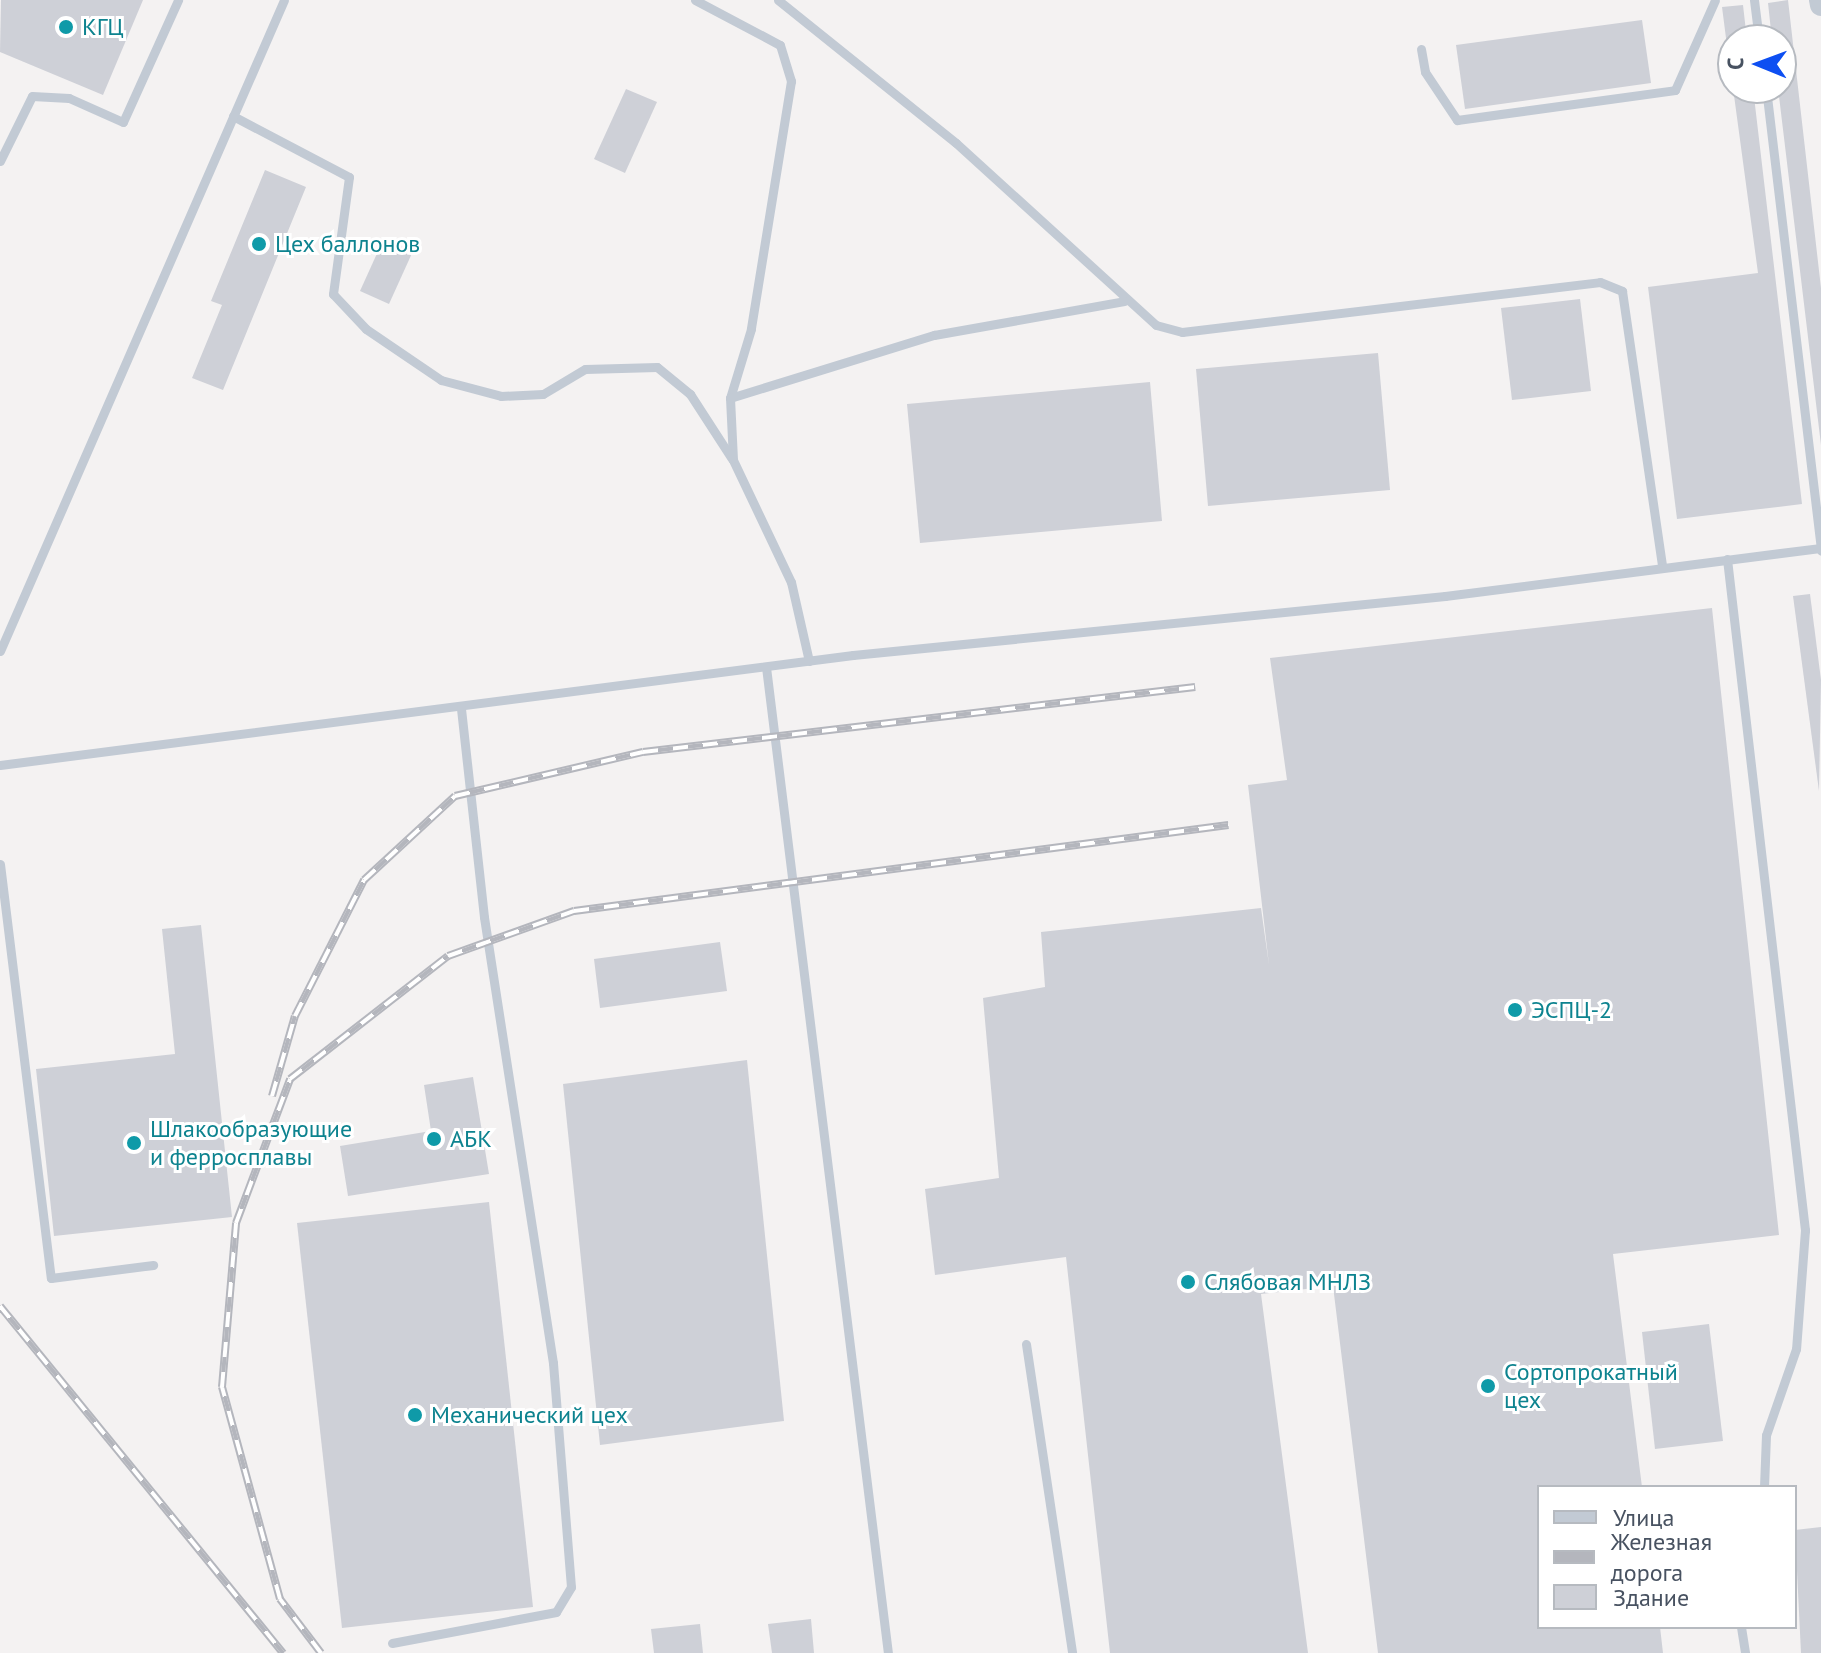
<!DOCTYPE html>
<html>
<head>
<meta charset="utf-8">
<style>
	body { margin:0 }
	#map { position:relative; width:1821px; height:1653px; overflow:hidden; background:#f4f2f2; font-family:"PT Sans",sans-serif }
	div>[style] { position:absolute }
	.building>* { inset:0; background:#ced0d7 }
	.service>* { height:9px; margin:-4.5px; padding:0 4.5px; transform-origin:4.5px; border-radius:4.5px; background:#c2cad4 }
	.tertiary>* { height:22px; margin:-11px; padding:0 11px; transform-origin:11px; border-radius:11px; background:#c2cad4 }
	.rail>* { height:8px; margin-top:-4px; transform-origin:0; background:repeating-linear-gradient(90deg,#fff 0 15px,#b4b6bd 0 30px); box-sizing:border-box; border-block:2px solid #b4b6bd }
	.dots>* { width:22px; height:22px; translate:-50% -50%; box-sizing:border-box; border:4px solid #fff; border-radius:50% }
	span { translate:-50% -50%; white-space:nowrap; text-align:center; line-height:1.15; -webkit-text-stroke:6px #fff; paint-order:stroke }
	.culture-label { font-size:24px; color:#0d838f }
	.left { translate:0 -50%; text-align:left }
	.legend { position:absolute; left:1537px; top:1485px; width:260px; height:144px; box-sizing:border-box; background:#fff; border:2px solid #b6bac0; margin:0; padding:10px 14px; list-style:none; font-size:24px; color:#485261 }
	.legend li { display:flex; align-items:center; gap:16px; height:40px }
	.legend b { width:40px; border:2px solid #b6bac0 }
	.north { position:absolute; left:1717px; top:24px; width:80px; height:80px; box-sizing:border-box; background:#fff; border:2px solid #b6bac0; border-radius:50%; rotate:271deg; font-size:22px; font-weight:700; line-height:32px; text-align:center; color:#485261 }
	.north::after { content:''; display:block; margin:auto; width:28px; height:36px; background:#0e4ff2; clip-path:polygon(50% 0,100% 100%,50% 72%,0 100%) }
</style>
</head>
<body>
<div id="map">
	<div class="building">
		<div style="clip-path:polygon(1px 0,143px 0,103px 95px,0 52px)"></div>
		<div style="clip-path:polygon(1788px 0,1821px 288px,1821px 445px,1778px 88px,1781px 40px,1772px 40px,1768px 3px)"></div>
		<div style="clip-path:polygon(1743px 5px,1747px 40px,1733px 40px,1731px 77px,1722px 7px)"></div>
		<div style="clip-path:polygon(1642px 20px,1651px 83px,1465px 109px,1456px 45px)"></div>
		<div style="clip-path:polygon(1733px 88px,1753px 88px,1802px 504px,1677px 519px,1648px 287px,1758px 273px)"></div>
		<div style="clip-path:polygon(626px 89px,657px 102px,625px 173px,594px 159px)"></div>
		<div style="clip-path:polygon(265px 170px,306px 187px,223px 390px,192px 378px,222px 305px,211px 301px)"></div>
		<div style="clip-path:polygon(384px 238px,413px 251px,389px 304px,360px 291px)"></div>
		<div style="clip-path:polygon(1580px 299px,1591px 391px,1512px 400px,1501px 308px)"></div>
		<div style="clip-path:polygon(1378px 353px,1390px 490px,1208px 506px,1196px 369px)"></div>
		<div style="clip-path:polygon(1150px 382px,1162px 521px,920px 543px,907px 404px)"></div>
		<div style="clip-path:polygon(1810px 594px,1821px 680px,1819px 791px,1793px 596px)"></div>
		<div style="clip-path:polygon(1712px 608px,1779px 1235px,1613px 1254px,1642px 1487px,1539px 1487px,1539px 1627px,1660px 1627px,1663px 1653px,1378px 1653px,1333px 1286px,1261px 1294px,1308px 1653px,1110px 1653px,1066px 1257px,935px 1275px,925px 1189px,999px 1178px,983px 998px,1045px 987px,1041px 932px,1261px 908px,1269px 965px,1248px 785px,1287px 780px,1270px 658px)"></div>
		<div style="clip-path:polygon(201px 925px,232px 1217px,54px 1236px,36px 1069px,175px 1054px,162px 929px)"></div>
		<div style="clip-path:polygon(720px 942px,727px 991px,600px 1008px,594px 959px)"></div>
		<div style="clip-path:polygon(747px 1060px,784px 1421px,600px 1445px,563px 1084px)"></div>
		<div style="clip-path:polygon(473px 1077px,489px 1174px,348px 1196px,340px 1146px,431px 1131px,424px 1085px)"></div>
		<div style="clip-path:polygon(489px 1202px,533px 1607px,342px 1628px,297px 1223px)"></div>
		<div style="clip-path:polygon(1709px 1324px,1723px 1441px,1655px 1449px,1642px 1332px)"></div>
		<div style="clip-path:polygon(1821px 1527px,1821px 1653px,1801px 1653px,1795px 1530px)"></div>
		<div style="clip-path:polygon(811px 1619px,814px 1653px,772px 1653px,768px 1624px)"></div>
		<div style="clip-path:polygon(700px 1624px,703px 1653px,654px 1653px,651px 1629px)"></div>
	</div>
	<div class="service">
		<div style="left:695px;top:0;width:96px;rotate:27.9deg"></div>
		<div style="left:780px;top:45px;width:38px;rotate:73deg"></div>
		<div style="left:791px;top:81px;width:251px;rotate:99.2deg"></div>
		<div style="left:751px;top:329px;width:72px;rotate:106.9deg"></div>
		<div style="left:730px;top:398px;width:62px;rotate:87.2deg"></div>
		<div style="left:733px;top:460px;width:135px;rotate:64.6deg"></div>
		<div style="left:791px;top:582px;width:81px;rotate:77.2deg"></div>
		<div style="left:778px;top:0;width:228px;rotate:38.8deg"></div>
		<div style="left:956px;top:143px;width:270px;rotate:42.3deg"></div>
		<div style="left:1156px;top:325px;width:27px;rotate:15deg"></div>
		<div style="left:1182px;top:332px;width:421px;rotate:-6.8deg"></div>
		<div style="left:1600px;top:282px;width:24px;rotate:22deg"></div>
		<div style="left:1622px;top:291px;width:278px;rotate:81.7deg"></div>
		<div style="left:1754px;top:0;width:40px;rotate:82.9deg"></div>
		<div style="left:1421px;top:49px;width:23px;rotate:80deg"></div>
		<div style="left:1425px;top:72px;width:58px;rotate:56.3deg"></div>
		<div style="left:1457px;top:120px;width:220px;rotate:-7.8deg"></div>
		<div style="left:1675px;top:90px;width:98px;rotate:-66deg"></div>
		<div style="left:1766px;top:88px;width:466px;rotate:83.2deg"></div>
		<div style="left:233px;top:116px;width:131px;rotate:27.7deg"></div>
		<div style="left:349px;top:177px;width:118px;rotate:97.8deg"></div>
		<div style="left:333px;top:294px;width:48px;rotate:46.7deg"></div>
		<div style="left:366px;top:329px;width:91px;rotate:34.2deg"></div>
		<div style="left:441px;top:380px;width:62px;rotate:14.9deg"></div>
		<div style="left:501px;top:396px;width:42px;rotate:-2.7deg"></div>
		<div style="left:543px;top:394px;width:49px;rotate:-30.8deg"></div>
		<div style="left:585px;top:369px;width:72px;rotate:-1.6deg"></div>
		<div style="left:657px;top:367px;width:43px;rotate:39.3deg"></div>
		<div style="left:690px;top:394px;width:77px;rotate:57.1deg"></div>
		<div style="left:0;top:161px;width:72px;rotate:-63.8deg"></div>
		<div style="left:32px;top:96px;width:37px;rotate:3deg"></div>
		<div style="left:69px;top:98px;width:59px;rotate:24deg"></div>
		<div style="left:123px;top:122px;width:134px;rotate:-65.7deg"></div>
		<div style="left:730px;top:398px;width:214px;rotate:-17.2deg"></div>
		<div style="left:934px;top:335px;width:193px;rotate:-10.1deg"></div>
		<div style="left:1727px;top:559px;width:676px;rotate:83.37deg"></div>
		<div style="left:1805px;top:1230px;width:119px;rotate:94.3deg"></div>
		<div style="left:1796px;top:1349px;width:91px;rotate:109.2deg"></div>
		<div style="left:1766px;top:1435px;width:52px;rotate:92.2deg"></div>
		<div style="left:0;top:651px;width:710px;rotate:-66.43deg"></div>
		<div style="left:766px;top:667px;width:994px;rotate:82.95deg"></div>
		<div style="left:0;top:765px;width:860px;rotate:-7.35deg"></div>
		<div style="left:853px;top:655px;width:595px;rotate:-5.69deg"></div>
		<div style="left:1445px;top:596px;width:379px;rotate:-7.3deg"></div>
		<div style="left:0;top:864px;width:417px;rotate:83deg"></div>
		<div style="left:51px;top:1278px;width:103px;rotate:-7.3deg"></div>
		<div style="left:1026px;top:1344px;width:312px;rotate:81.5deg"></div>
		<div style="left:1741px;top:1627px;width:26px;rotate:81deg"></div>
		<div style="left:392px;top:1643px;width:167px;rotate:-10.7deg"></div>
		<div style="left:556px;top:1612px;width:29px;rotate:-59deg"></div>
		<div style="left:571px;top:1587px;width:225px;rotate:-94.6deg"></div>
		<div style="left:553px;top:1363px;width:451px;rotate:-98.8deg"></div>
		<div style="left:484px;top:917px;width:210px;rotate:-96.3deg"></div>
	</div>
	<div class="tertiary">
		<div style="left:1820px;top:0;width:5px;rotate:79deg"></div>
	</div>
	<div class="rail">
		<div style="left:272px;top:1096px;width:83px;rotate:-74deg"></div>
		<div style="left:295px;top:1016px;width:153px;rotate:-63.1deg"></div>
		<div style="left:364px;top:880px;width:124px;rotate:-42.7deg"></div>
		<div style="left:455px;top:796px;width:193px;rotate:-13.2deg"></div>
		<div style="left:643px;top:752px;width:556px;rotate:-6.72deg"></div>
		<div style="left:0;top:1306px;width:448px;rotate:50.8deg"></div>
		<div style="left:321px;top:1653px;width:68px;rotate:-127.2deg"></div>
		<div style="left:280px;top:1599px;width:220px;rotate:-105.3deg"></div>
		<div style="left:222px;top:1387px;width:165px;rotate:-85.1deg"></div>
		<div style="left:236px;top:1223px;width:154px;rotate:-69.4deg"></div>
		<div style="left:290px;top:1079px;width:200px;rotate:-37.9deg"></div>
		<div style="left:448px;top:956px;width:134px;rotate:-19.7deg"></div>
		<div style="left:574px;top:911px;width:660px;rotate:-7.49deg"></div>
	</div>
	<div class="dots">
		<div style="left:66px;top:27px;background:#0f9aa8"></div>
		<div style="left:259px;top:244px;background:#0f9aa8"></div>
		<div style="left:1515px;top:1010px;background:#0f9aa8"></div>
		<div style="left:434px;top:1139px;background:#0f9aa8"></div>
		<div style="left:134px;top:1143px;background:#0f9aa8"></div>
		<div style="left:1188px;top:1282px;background:#0f9aa8"></div>
		<div style="left:1488px;top:1386px;background:#0f9aa8"></div>
		<div style="left:415px;top:1415px;background:#0f9aa8"></div>
	</div>
	<div class="culture-label">
		<span class="left" style="left:82px;top:27px">КГЦ</span>
		<span class="left" style="left:275px;top:244px">Цех баллонов</span>
		<span class="left" style="left:1531px;top:1010px">ЭСПЦ-2</span>
		<span class="left" style="left:150px;top:1143px">Шлакообразующие<br>и ферросплавы</span>
		<span class="left" style="left:450px;top:1139px">АБК</span>
		<span class="left" style="left:1204px;top:1282px">Слябовая МНЛЗ</span>
		<span class="left" style="left:1504px;top:1386px">Сортопрокатный<br>цех</span>
		<span class="left" style="left:431px;top:1415px">Механический цех</span>
	</div>
	<ul class="legend">
	<li><b style="height:10px;background:#c2cad4"></b>Улица</li>
	<li><b style="height:10px;background:#b4b6bd"></b>Железная дорога</li>
	<li><b style="height:22px;background:#ced0d7"></b>Здание</li>
	</ul>
	<div class="north">С</div>
</div>
</body>
</html>
